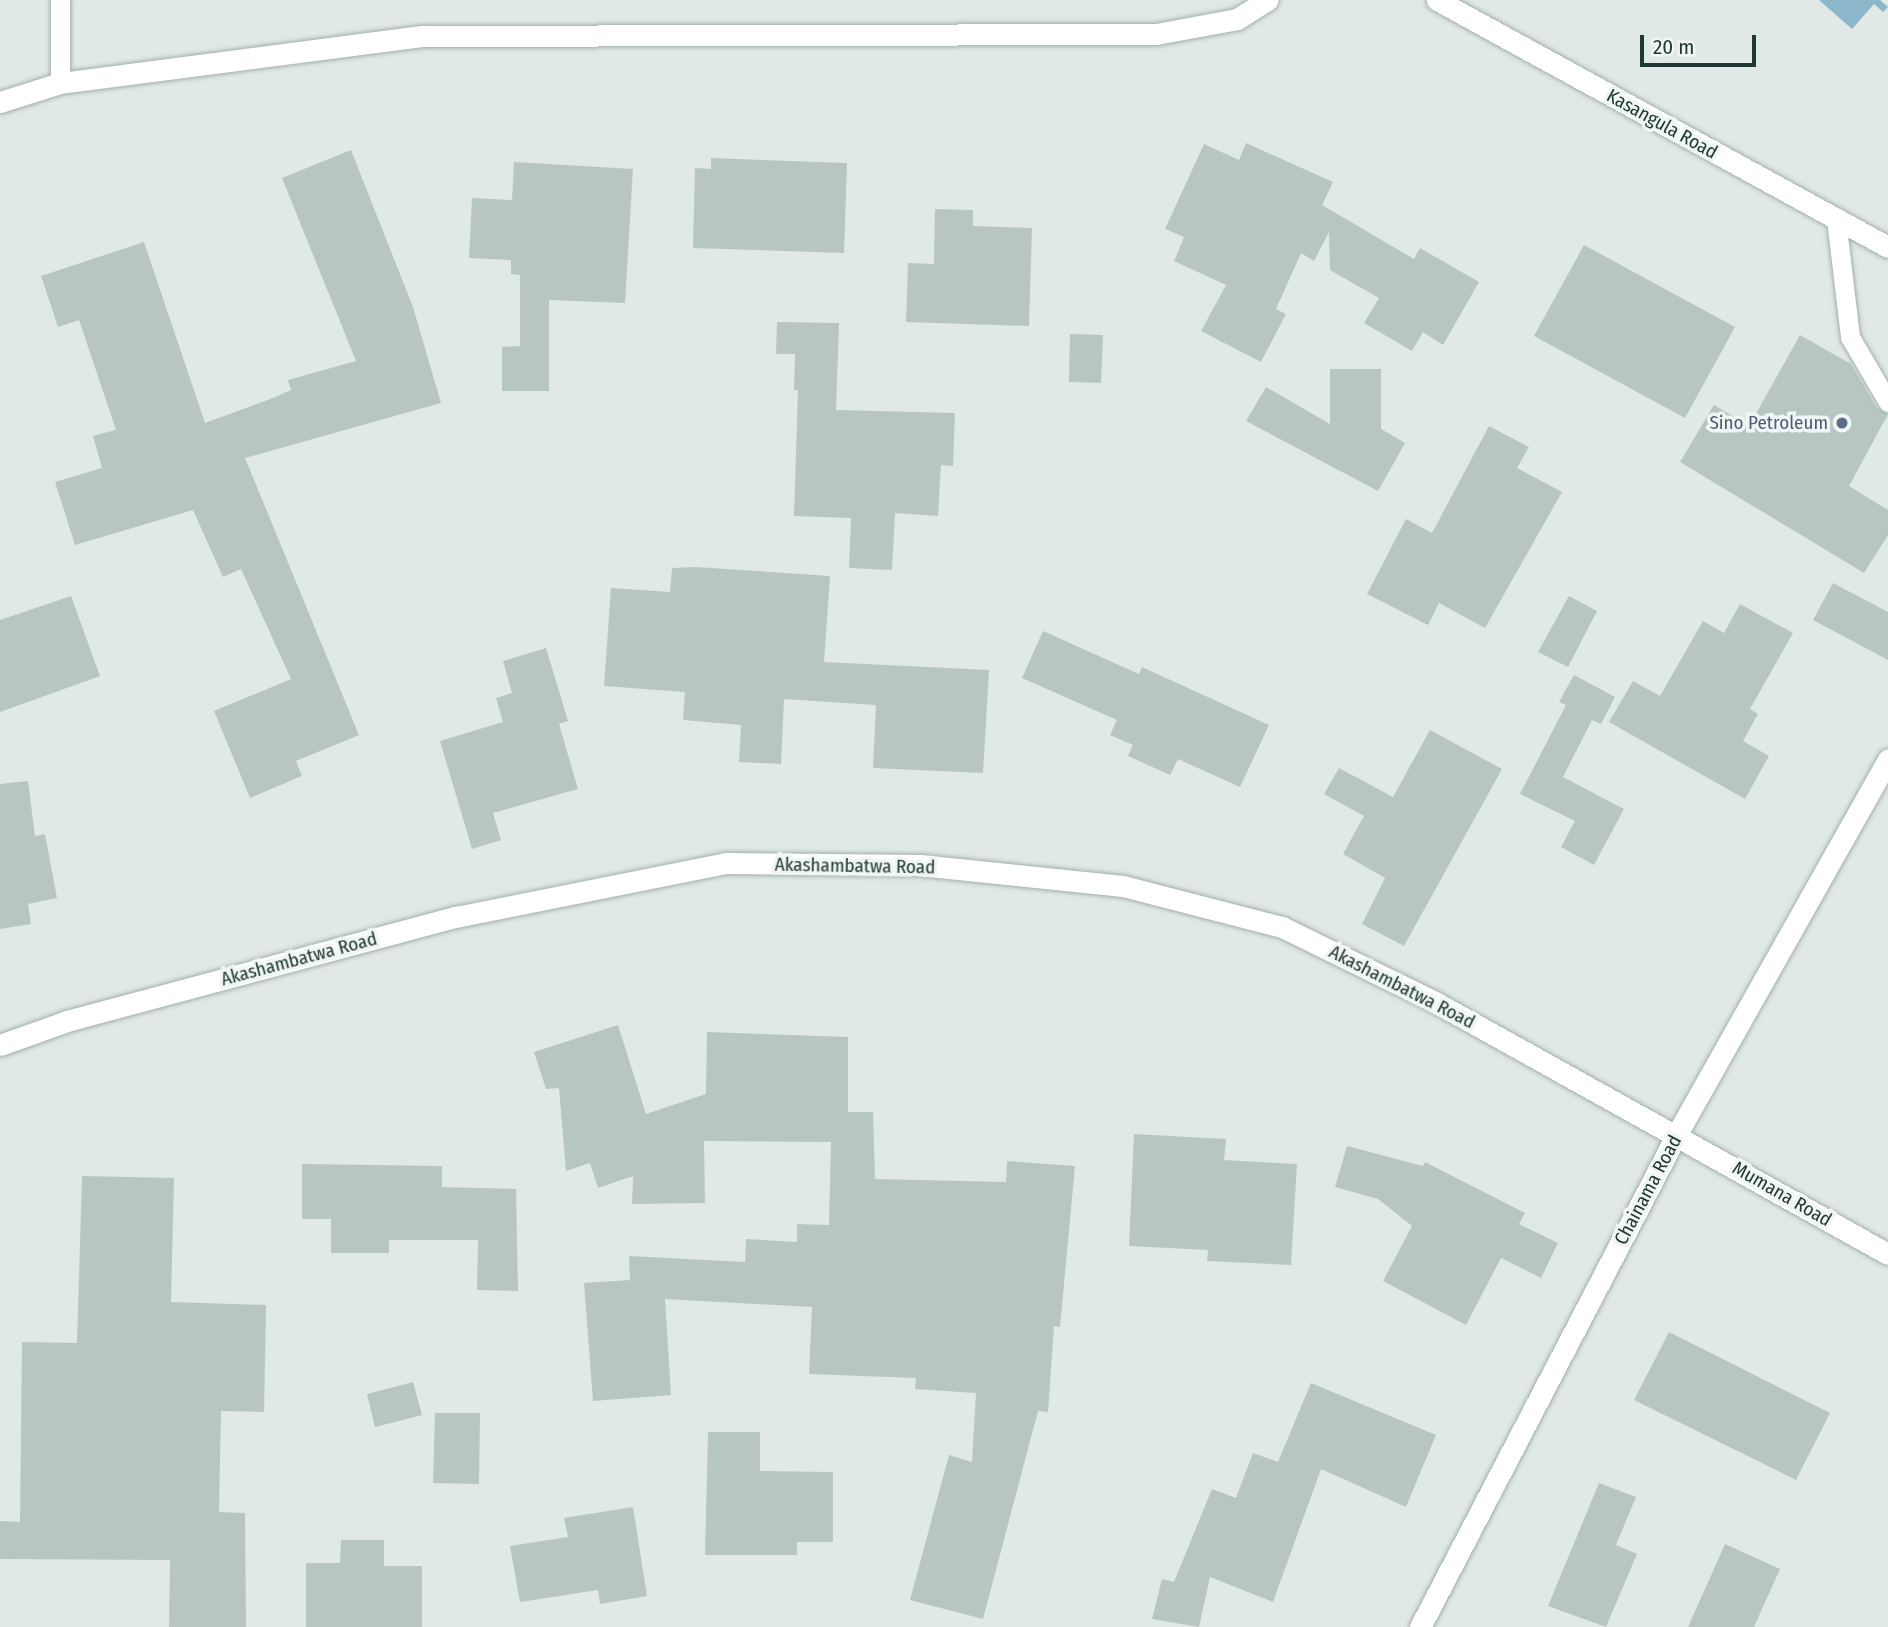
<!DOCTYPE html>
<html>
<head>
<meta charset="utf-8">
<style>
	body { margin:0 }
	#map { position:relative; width:1888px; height:1627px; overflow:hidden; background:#e0e9e6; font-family:"Fira Sans Condensed",sans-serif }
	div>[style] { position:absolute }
	.water>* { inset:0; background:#8cb6c9 }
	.building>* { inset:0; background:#b8c6c3 }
	.roads { filter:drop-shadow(0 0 2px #a3b0ad) drop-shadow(0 0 2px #a3b0ad) }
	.service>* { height:19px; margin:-9.5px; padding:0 9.5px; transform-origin:9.5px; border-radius:9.5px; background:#fff }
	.minor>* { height:21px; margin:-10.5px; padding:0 10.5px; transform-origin:10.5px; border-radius:10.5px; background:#fff }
	.secondary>* { height:21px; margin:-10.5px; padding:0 10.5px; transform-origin:10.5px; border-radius:10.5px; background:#fff }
	.dots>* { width:19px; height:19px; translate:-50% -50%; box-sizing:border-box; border:4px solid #f0f6f4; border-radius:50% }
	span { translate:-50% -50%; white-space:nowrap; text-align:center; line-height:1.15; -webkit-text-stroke:7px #f0f6f4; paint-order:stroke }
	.street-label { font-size:19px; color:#223835 }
	.service-label { font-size:19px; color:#4e5e75 }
	.right { translate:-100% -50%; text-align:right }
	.scale { position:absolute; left:1640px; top:35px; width:116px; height:32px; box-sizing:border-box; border:4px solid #223835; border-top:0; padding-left:9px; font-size:21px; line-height:24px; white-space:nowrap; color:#223835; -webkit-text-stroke:5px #f0f6f4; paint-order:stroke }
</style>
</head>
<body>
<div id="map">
	<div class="water">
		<div style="clip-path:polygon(1819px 0,1880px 0,1888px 7px,1883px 12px,1874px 4px,1852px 29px)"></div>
	</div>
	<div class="building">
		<div style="clip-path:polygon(1246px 143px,1333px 182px,1322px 205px,1414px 259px,1420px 248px,1479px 282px,1443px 345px,1423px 332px,1412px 351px,1364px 323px,1379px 298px,1330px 270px,1329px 232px,1314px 261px,1301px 253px,1276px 309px,1286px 314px,1261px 362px,1201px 331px,1226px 285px,1174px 261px,1184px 237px,1165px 229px,1204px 144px,1239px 160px)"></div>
		<div style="clip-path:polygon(351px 150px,413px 307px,441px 403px,245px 458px,359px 735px,296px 761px,302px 776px,250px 798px,214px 711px,291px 679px,241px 569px,223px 577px,193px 510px,75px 545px,55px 482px,102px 468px,93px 436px,116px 430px,79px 320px,58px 327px,41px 276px,144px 242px,205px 423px,273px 398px,291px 390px,288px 380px,356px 361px,282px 178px)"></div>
		<div style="clip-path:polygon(711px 158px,847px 163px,844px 253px,693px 248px,695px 168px,711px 169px)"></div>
		<div style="clip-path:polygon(514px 162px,633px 169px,625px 303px,549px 300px,549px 391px,502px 391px,502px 347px,520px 346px,520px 275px,511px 274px,511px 260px,469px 258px,472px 198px,512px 200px)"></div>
		<div style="clip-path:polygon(935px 209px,973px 210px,973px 226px,1032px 228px,1029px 326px,906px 322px,908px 263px,934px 264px)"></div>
		<div style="clip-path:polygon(1584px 245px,1735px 327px,1685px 418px,1534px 336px)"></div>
		<div style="clip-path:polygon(777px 322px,839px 323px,836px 410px,955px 413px,953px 466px,941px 465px,938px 516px,895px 513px,892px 570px,849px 568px,851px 518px,794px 516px,798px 390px,794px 390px,795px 354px,776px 354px)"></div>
		<div style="clip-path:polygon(1070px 334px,1103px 335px,1101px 383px,1069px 382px)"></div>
		<div style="clip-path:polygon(1800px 335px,1851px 364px,1877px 408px,1888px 414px,1849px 486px,1888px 510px,1888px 535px,1864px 573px,1680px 462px,1714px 405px,1749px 426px)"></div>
		<div style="clip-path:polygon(1330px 369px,1381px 369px,1381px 429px,1405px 443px,1378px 491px,1246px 421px,1266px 387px,1330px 424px)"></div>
		<div style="clip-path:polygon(1489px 426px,1529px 447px,1517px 468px,1562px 492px,1485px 628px,1439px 603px,1428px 625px,1367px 594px,1406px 519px,1432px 533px)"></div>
		<div style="clip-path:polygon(696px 567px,830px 576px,824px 662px,989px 670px,983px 773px,873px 768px,876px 705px,784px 699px,781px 764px,739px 762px,741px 725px,683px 720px,685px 692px,604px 686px,611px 588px,670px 592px,672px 568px)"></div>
		<div style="clip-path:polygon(1833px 583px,1888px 612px,1888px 660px,1813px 620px)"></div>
		<div style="clip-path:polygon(71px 596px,100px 676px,0 712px,0 620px)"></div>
		<div style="clip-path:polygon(1569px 596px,1597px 611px,1568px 667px,1538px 652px)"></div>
		<div style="clip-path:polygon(1740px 604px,1793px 633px,1750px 709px,1758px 714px,1743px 741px,1769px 756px,1745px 799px,1609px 722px,1633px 681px,1660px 696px,1703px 621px,1724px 633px)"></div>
		<div style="clip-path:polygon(1043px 631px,1139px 674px,1142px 667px,1269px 725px,1240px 787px,1178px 759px,1170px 775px,1128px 756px,1133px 745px,1110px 735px,1117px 720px,1022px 678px)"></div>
		<div style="clip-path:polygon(546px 648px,568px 721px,559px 724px,578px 789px,493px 813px,501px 840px,472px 849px,440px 741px,503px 722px,496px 698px,512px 693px,503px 661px)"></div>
		<div style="clip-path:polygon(1574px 675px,1615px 697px,1601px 724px,1592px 720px,1563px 777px,1624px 809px,1594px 865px,1561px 847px,1575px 821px,1520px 794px,1566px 705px,1559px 702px)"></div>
		<div style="clip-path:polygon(1430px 730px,1502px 769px,1404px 946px,1362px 924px,1385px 878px,1343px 854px,1364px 816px,1324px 794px,1339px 768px,1393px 797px)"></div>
		<div style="clip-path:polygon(28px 781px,35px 836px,45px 834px,57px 898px,28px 904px,31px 924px,0 929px,0 784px)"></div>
		<div style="clip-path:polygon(618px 1025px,646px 1114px,706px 1094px,707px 1032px,848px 1037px,848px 1112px,873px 1112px,875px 1179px,1006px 1182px,1007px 1161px,1075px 1166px,1060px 1327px,1054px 1326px,1048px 1412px,1038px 1411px,983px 1619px,910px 1600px,949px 1455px,972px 1462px,976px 1393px,915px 1389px,916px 1378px,809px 1374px,812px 1307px,665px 1299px,671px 1395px,593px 1401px,584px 1283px,630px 1280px,629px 1256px,745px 1262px,746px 1239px,797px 1242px,797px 1224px,829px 1225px,831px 1142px,704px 1141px,705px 1203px,632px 1204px,633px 1176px,598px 1188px,590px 1163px,566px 1171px,559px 1088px,546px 1089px,534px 1052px)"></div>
		<div style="clip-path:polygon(1134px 1134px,1226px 1139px,1224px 1160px,1297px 1164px,1291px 1265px,1207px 1261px,1208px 1250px,1129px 1246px)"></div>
		<div style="clip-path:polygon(1347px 1146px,1423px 1166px,1425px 1162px,1525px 1213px,1519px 1224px,1558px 1243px,1541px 1278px,1501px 1258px,1466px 1325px,1383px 1281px,1412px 1226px,1378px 1199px,1335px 1187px)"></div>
		<div style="clip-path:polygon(302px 1164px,442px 1166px,442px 1187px,516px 1189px,518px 1291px,477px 1290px,478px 1240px,389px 1240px,389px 1253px,331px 1253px,331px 1219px,302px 1219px)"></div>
		<div style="clip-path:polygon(82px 1176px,174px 1178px,171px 1302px,266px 1305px,264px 1412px,221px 1411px,219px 1512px,245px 1513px,246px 1627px,169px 1627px,170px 1560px,0 1559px,0 1521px,20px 1522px,22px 1342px,77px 1343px)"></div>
		<div style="clip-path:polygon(1669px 1332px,1830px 1413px,1796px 1480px,1634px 1400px)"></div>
		<div style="clip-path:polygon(413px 1382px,422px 1415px,375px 1427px,367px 1394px)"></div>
		<div style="clip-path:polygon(1311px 1383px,1436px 1435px,1406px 1507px,1321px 1469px,1273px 1602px,1210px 1577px,1199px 1627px,1152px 1619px,1162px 1579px,1174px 1582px,1212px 1489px,1236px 1498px,1253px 1453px,1278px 1462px)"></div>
		<div style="clip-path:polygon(435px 1413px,480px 1413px,479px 1484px,433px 1483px)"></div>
		<div style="clip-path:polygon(708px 1432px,760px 1432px,760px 1471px,833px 1472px,833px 1542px,797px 1542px,797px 1555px,705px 1555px)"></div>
		<div style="clip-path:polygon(1599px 1483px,1636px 1497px,1616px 1545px,1637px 1554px,1606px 1627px,1548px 1606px)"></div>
		<div style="clip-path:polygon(633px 1507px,647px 1596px,600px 1604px,598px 1590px,520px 1602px,510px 1546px,568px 1537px,564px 1518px)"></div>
		<div style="clip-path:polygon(341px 1540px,384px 1540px,384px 1566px,422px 1566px,422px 1627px,306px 1627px,306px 1563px,340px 1563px)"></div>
		<div style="clip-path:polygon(1725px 1544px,1780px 1569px,1754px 1627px,1688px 1627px)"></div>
	</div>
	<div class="roads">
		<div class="service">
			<div style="left:60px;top:0;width:83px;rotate:90deg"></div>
			<div style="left:1836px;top:219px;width:119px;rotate:83.2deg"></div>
			<div style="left:1850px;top:337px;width:75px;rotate:59.7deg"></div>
		</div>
		<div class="minor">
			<div style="left:0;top:102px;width:63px;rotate:-17.6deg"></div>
			<div style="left:60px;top:83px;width:366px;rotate:-7.4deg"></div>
			<div style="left:423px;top:36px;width:733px;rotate:-0.16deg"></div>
			<div style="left:1156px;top:34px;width:82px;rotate:-10.5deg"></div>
			<div style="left:1237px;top:19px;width:36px;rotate:-32deg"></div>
			<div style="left:0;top:1045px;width:71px;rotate:-19.7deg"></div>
			<div style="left:67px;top:1021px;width:403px;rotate:-15deg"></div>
			<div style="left:456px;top:917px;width:275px;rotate:-11.3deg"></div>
			<div style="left:726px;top:863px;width:194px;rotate:0.6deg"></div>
			<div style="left:920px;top:865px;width:204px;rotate:5.9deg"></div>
			<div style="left:1123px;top:886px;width:164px;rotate:14.5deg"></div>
			<div style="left:1282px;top:927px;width:170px;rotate:26.1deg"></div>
			<div style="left:1435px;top:1002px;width:518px;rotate:29.09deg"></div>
			<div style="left:1420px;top:1627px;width:556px;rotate:-62.47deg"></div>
			<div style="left:1677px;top:1134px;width:430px;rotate:-60.6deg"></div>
		</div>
		<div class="secondary">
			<div style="left:1437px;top:0;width:514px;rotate:28.71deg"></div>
		</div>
	</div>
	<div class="dots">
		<div style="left:1842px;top:423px;background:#5c6f8a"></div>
	</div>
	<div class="street-label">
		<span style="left:1662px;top:124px;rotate:29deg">Kasangula Road</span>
		<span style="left:855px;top:866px;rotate:1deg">Akashambatwa Road</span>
		<span style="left:299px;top:959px;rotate:-15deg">Akashambatwa Road</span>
		<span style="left:1402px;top:987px;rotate:27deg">Akashambatwa Road</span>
		<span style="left:1648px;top:1190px;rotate:-62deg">Chainama Road</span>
		<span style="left:1782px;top:1194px;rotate:30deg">Mumana Road</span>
	</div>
	<div class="service-label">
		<span class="right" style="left:1828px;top:423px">Sino Petroleum</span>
	</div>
	<div class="scale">20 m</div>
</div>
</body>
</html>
